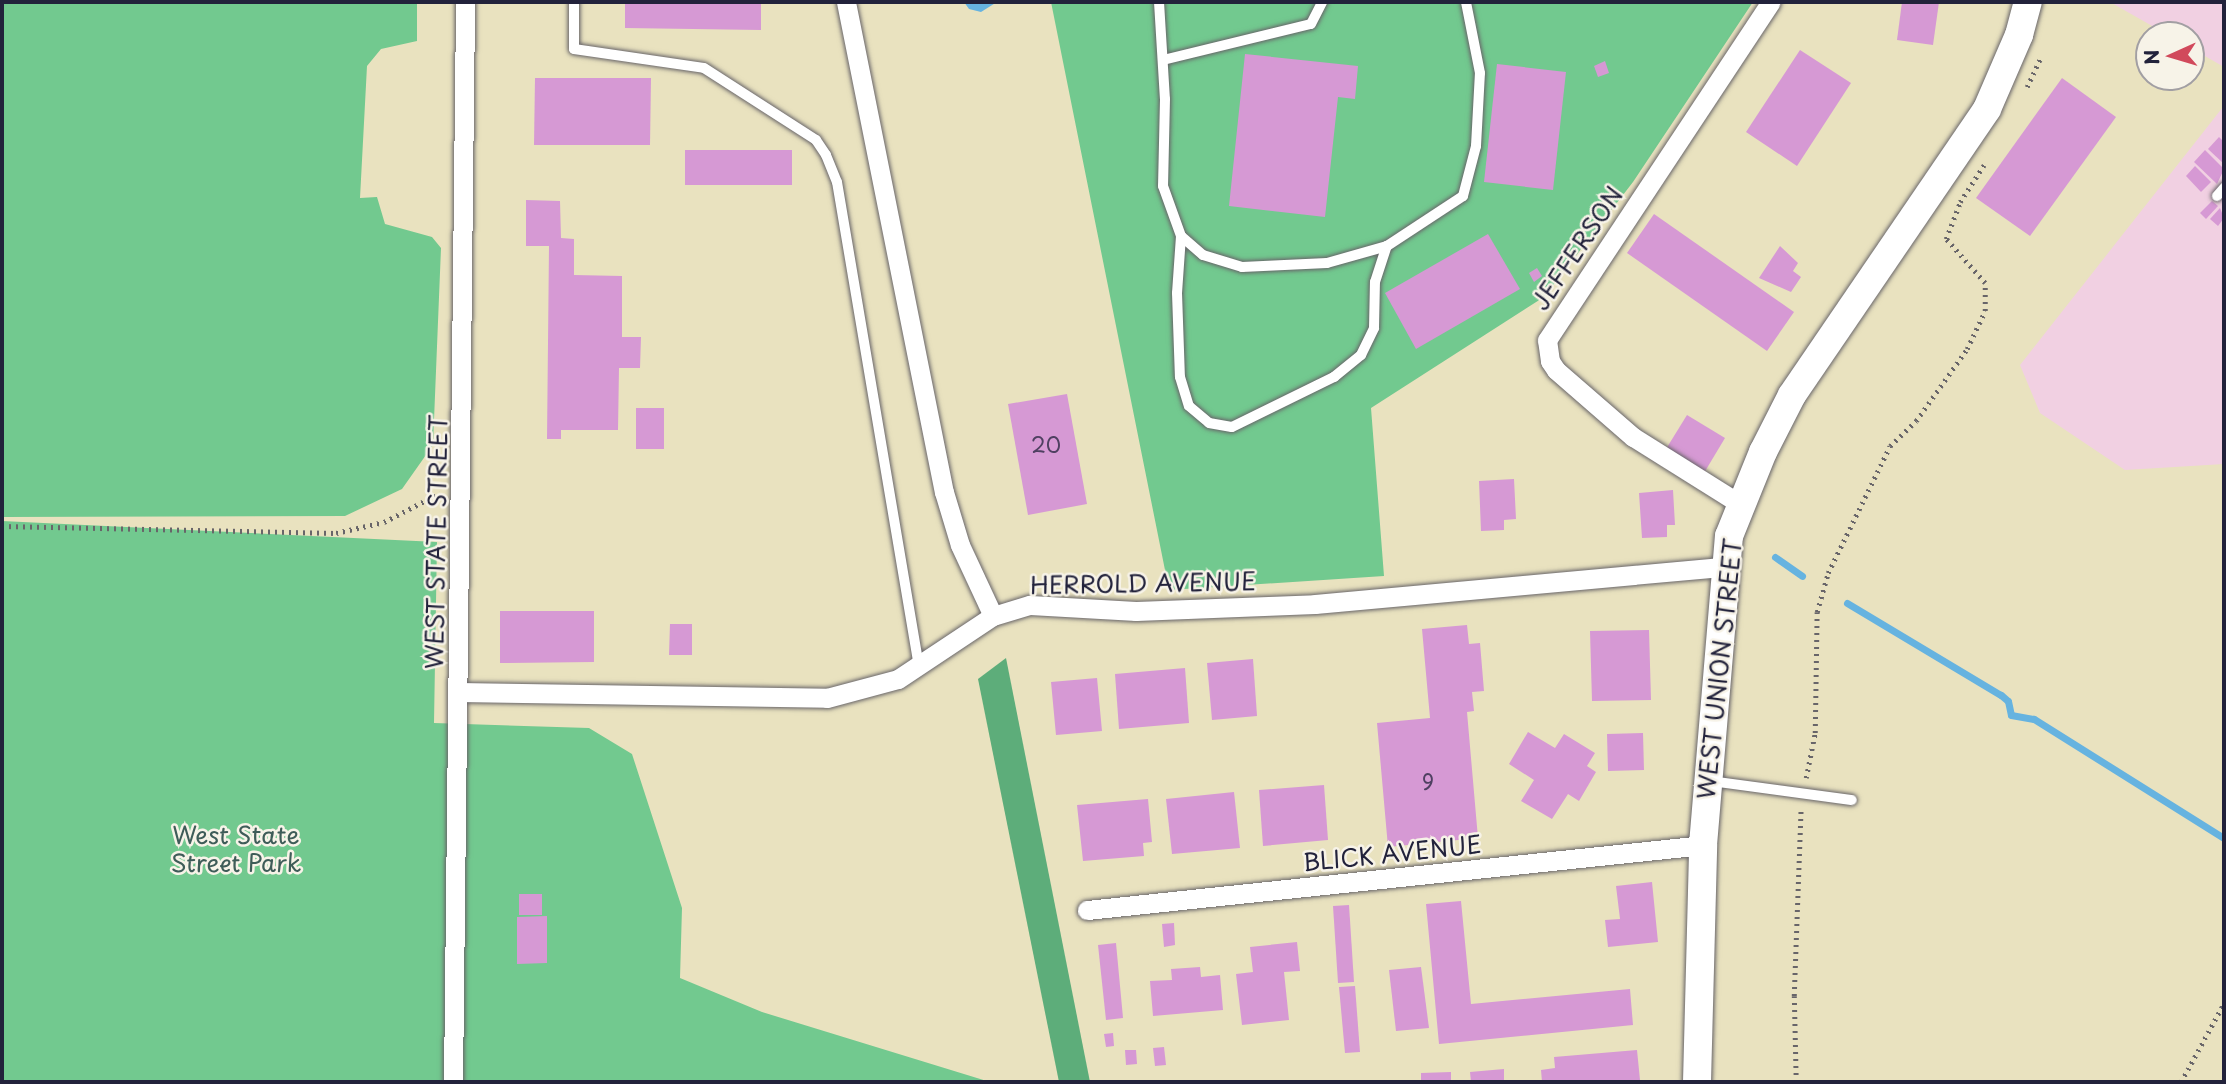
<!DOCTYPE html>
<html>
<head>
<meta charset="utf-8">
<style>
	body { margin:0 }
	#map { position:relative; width:2226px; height:1084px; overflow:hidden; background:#e9e2bf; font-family:"Playpen Sans",sans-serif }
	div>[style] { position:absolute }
	.built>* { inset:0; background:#f1d0e2 }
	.green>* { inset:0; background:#72c98f }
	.forest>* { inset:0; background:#5dad7a }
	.water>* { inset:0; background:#66b3e0 }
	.stream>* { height:7px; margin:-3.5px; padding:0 3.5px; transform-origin:3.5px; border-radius:3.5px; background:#66b3e0 }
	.building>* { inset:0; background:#d699d4 }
	.path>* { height:4.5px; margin-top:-2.25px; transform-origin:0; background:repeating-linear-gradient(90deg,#686569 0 2px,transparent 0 7px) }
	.roads { filter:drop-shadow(0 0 2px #686569) drop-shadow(0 0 2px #686569) }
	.lane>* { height:10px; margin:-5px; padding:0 5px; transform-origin:5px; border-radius:5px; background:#fff }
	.street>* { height:19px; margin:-9.5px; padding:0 9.5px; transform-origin:9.5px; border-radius:9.5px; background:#fff }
	.secondary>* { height:28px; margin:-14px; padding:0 14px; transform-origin:14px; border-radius:14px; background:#fff }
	span { translate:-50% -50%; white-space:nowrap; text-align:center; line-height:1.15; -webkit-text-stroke:5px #f7f3e8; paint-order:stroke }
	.number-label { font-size:21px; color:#4f4061 }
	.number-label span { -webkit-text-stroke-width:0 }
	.street-label { font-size:24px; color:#22223b }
	.park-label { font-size:24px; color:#3e5c58 }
	.frame { position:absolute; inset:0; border:4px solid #22223b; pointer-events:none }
	.north { position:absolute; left:2135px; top:21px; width:70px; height:70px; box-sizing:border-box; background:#f7f3e8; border:2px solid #a29fa3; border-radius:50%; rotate:266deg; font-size:19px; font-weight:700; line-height:28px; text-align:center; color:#22223b }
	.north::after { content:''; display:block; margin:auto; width:24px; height:32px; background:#d1495b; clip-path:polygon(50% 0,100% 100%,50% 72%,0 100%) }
</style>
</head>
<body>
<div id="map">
	<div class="built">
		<div style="clip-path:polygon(2110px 2px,2224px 2px,2224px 67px,2191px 48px,2191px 35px,2168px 35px)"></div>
		<div style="clip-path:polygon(2224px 100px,2224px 464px,2125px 470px,2040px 413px,2020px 365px,2223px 107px)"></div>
	</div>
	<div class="green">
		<div style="clip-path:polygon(2px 2px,417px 2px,417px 41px,381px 49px,367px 66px,360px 198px,377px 197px,385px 224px,432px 237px,441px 248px,433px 445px,402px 489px,345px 516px,2px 517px)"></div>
		<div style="clip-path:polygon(1051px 2px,1753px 2px,1633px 182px,1544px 297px,1371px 408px,1384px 576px,1169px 590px)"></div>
		<div style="clip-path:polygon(2px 521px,437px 542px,434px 723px,589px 728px,632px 754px,682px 908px,680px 978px,762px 1012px,990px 1082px,2px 1082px)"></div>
	</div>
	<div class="forest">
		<div style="clip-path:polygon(1006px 658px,1090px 1082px,1059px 1082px,978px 679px)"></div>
	</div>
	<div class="water">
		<div style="clip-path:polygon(964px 2px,997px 2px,981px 12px,969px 9px)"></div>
	</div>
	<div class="stream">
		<div style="left:1775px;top:557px;width:33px;rotate:35deg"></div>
		<div style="left:1847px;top:603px;width:179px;rotate:30.9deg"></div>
		<div style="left:2001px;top:695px;width:9px;rotate:41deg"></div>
		<div style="left:2008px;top:701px;width:14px;rotate:78deg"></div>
		<div style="left:2011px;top:715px;width:23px;rotate:10deg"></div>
		<div style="left:2034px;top:719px;width:224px;rotate:32.1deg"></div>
	</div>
	<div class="building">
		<div style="clip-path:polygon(625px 2px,761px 2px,761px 30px,625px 28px)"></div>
		<div style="clip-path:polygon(1902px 2px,1939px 2px,1933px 45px,1897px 40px)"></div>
		<div style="clip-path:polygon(1800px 50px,1851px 83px,1797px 166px,1746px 132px)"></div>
		<div style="clip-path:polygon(1245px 54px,1358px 66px,1355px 99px,1338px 97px,1325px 217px,1229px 206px)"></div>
		<div style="clip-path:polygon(1605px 61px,1609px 73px,1598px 77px,1594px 66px)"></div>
		<div style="clip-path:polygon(1497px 64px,1566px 72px,1553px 190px,1484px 182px)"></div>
		<div style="clip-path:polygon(535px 78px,651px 78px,650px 145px,534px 145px)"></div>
		<div style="clip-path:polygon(2062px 78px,2116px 117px,2030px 236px,1976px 198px)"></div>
		<div style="clip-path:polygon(2219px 137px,2224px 142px,2224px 164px,2208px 149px)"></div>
		<div style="clip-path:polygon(685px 150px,792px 150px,792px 185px,685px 185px)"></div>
		<div style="clip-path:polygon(2205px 150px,2224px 169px,2217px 184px,2194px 162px)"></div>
		<div style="clip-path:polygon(2195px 166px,2211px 182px,2201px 192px,2186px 176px)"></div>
		<div style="clip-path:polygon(526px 200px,560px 201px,561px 238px,574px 239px,574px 275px,622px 276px,622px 337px,641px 337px,640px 368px,619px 368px,618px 430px,561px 430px,561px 439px,547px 439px,549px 246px,526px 246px)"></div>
		<div style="clip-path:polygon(2212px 201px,2218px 206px,2206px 219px,2200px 213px)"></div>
		<div style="clip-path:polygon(2220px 208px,2224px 218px,2218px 226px,2210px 219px)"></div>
		<div style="clip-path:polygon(1654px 214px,1794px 312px,1767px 351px,1627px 253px)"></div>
		<div style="clip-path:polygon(1488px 234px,1520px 289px,1416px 349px,1385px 293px)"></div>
		<div style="clip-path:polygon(1780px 246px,1798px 263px,1793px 271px,1801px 277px,1791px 292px,1759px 278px)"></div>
		<div style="clip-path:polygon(1537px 268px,1542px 276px,1534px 282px,1529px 273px)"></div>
		<div style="clip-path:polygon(1067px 394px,1087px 504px,1028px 515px,1008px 404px)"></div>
		<div style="clip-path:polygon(636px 408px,664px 408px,664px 449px,636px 449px)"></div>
		<div style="clip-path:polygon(1687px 415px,1725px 438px,1704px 473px,1666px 449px)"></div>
		<div style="clip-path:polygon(1514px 479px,1516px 519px,1504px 520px,1504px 530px,1481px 531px,1479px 481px)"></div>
		<div style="clip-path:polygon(1673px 490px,1675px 525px,1667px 525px,1667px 537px,1642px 538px,1639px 493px)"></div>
		<div style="clip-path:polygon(500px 611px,594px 611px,594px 662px,500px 663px)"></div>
		<div style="clip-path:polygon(670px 624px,692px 624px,692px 655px,669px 655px)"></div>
		<div style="clip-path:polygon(1467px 625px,1469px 644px,1480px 643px,1484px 691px,1472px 692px,1474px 711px,1467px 712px,1478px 838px,1388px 847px,1377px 723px,1430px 718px,1422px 629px)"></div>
		<div style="clip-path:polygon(1649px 630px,1651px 700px,1592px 701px,1590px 631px)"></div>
		<div style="clip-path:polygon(1253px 659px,1257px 716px,1212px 720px,1207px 663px)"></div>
		<div style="clip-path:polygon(1185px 668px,1189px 723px,1119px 729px,1115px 674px)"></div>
		<div style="clip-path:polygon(1097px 678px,1102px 731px,1056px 735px,1051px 682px)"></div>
		<div style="clip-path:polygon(1528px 732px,1555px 748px,1564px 734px,1595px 753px,1587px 766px,1596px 772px,1579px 801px,1568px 794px,1552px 819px,1521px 801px,1534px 780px,1509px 764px)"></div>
		<div style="clip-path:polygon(1643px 733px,1644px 770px,1608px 771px,1607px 734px)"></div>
		<div style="clip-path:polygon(1324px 785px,1328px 840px,1263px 846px,1259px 790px)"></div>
		<div style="clip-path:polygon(1234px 792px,1240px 848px,1172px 854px,1166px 799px)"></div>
		<div style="clip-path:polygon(1148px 799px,1152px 842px,1143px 843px,1144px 856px,1083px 861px,1077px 805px)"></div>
		<div style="clip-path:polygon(1652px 882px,1658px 942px,1608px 947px,1605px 920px,1620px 919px,1616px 886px)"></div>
		<div style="clip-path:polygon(519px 894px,542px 894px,542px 915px,519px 915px)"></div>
		<div style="clip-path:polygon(1461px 901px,1471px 1004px,1630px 989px,1633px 1025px,1439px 1044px,1426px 904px)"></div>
		<div style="clip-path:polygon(1349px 905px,1354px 982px,1338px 983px,1333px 906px)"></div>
		<div style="clip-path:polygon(547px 916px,547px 963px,517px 964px,517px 917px)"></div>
		<div style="clip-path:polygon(1174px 923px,1175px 945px,1164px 947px,1162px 924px)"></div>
		<div style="clip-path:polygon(1297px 942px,1300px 971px,1284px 972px,1289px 1020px,1242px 1025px,1236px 974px,1253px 972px,1250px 947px)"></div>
		<div style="clip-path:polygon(1116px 943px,1123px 1018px,1106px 1020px,1098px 945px)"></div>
		<div style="clip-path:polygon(1200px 967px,1201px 977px,1220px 975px,1223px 1010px,1153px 1016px,1150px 981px,1172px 980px,1171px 969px)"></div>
		<div style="clip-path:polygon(1421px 967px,1429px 1028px,1396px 1031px,1389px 970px)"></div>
		<div style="clip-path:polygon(1355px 986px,1360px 1052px,1345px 1053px,1339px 987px)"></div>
		<div style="clip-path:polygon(1113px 1033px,1114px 1046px,1106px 1047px,1104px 1034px)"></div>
		<div style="clip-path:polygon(1164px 1047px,1166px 1065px,1155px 1066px,1153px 1048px)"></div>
		<div style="clip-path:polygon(1125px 1050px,1136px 1050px,1137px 1064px,1126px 1065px)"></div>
		<div style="clip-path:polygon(1637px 1050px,1640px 1080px,1542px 1082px,1541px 1070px,1555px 1068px,1554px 1057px)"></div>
		<div style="clip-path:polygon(1504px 1069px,1504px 1082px,1471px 1082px,1470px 1072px)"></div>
		<div style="clip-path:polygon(1451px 1072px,1451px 1082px,1421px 1082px,1421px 1073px)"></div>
	</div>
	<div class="path">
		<div style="left:2027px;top:87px;width:33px;rotate:-65deg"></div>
		<div style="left:2px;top:526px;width:334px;rotate:1.2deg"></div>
		<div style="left:336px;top:533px;width:49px;rotate:-12.9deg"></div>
		<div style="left:384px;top:522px;width:63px;rotate:-27.4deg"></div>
		<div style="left:1806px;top:778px;width:46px;rotate:-78.7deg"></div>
		<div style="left:1815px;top:733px;width:121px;rotate:-89.1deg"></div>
		<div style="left:1817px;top:612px;width:41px;rotate:-74.2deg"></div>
		<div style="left:1828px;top:573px;width:141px;rotate:-64deg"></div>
		<div style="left:1890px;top:446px;width:36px;rotate:-44deg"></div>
		<div style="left:1916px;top:421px;width:88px;rotate:-54.7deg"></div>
		<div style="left:1967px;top:349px;width:42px;rotate:-64.7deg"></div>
		<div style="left:1985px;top:311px;width:28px;rotate:-90deg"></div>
		<div style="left:1985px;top:283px;width:59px;rotate:-131.6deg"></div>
		<div style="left:1946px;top:239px;width:40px;rotate:-69deg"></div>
		<div style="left:1960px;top:202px;width:44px;rotate:-57deg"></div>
		<div style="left:1796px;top:1082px;width:86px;rotate:-91.3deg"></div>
		<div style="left:1794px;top:996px;width:189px;rotate:-87.9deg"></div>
		<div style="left:2181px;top:1082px;width:90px;rotate:-61.4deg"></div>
	</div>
	<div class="roads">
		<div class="lane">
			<div style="left:574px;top:2px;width:47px;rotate:90deg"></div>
			<div style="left:574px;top:49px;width:131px;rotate:8.3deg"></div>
			<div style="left:704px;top:68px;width:133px;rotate:32.7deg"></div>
			<div style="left:816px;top:140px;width:18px;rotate:56deg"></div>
			<div style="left:826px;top:155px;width:29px;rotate:68deg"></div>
			<div style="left:837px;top:182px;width:492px;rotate:80.4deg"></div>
			<div style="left:1159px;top:2px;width:97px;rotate:86.5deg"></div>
			<div style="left:1165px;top:99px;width:87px;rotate:91.3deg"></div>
			<div style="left:1163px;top:186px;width:53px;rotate:70.2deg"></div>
			<div style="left:1181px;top:236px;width:29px;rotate:41deg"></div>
			<div style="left:1203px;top:255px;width:41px;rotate:17.1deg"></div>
			<div style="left:1242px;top:267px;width:85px;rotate:-2.7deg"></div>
			<div style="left:1327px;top:263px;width:62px;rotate:-15.8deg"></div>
			<div style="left:1387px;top:246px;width:91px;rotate:-33.3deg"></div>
			<div style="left:1463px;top:196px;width:52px;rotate:-75.4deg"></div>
			<div style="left:1476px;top:146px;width:73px;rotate:-86.9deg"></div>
			<div style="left:1480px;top:73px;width:72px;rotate:-101.2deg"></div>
			<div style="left:1163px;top:60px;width:152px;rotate:-13.7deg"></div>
			<div style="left:1311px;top:24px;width:25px;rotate:-63deg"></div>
			<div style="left:2217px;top:196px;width:11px;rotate:-49deg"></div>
			<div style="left:1181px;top:236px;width:57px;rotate:94deg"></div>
			<div style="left:1177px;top:293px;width:84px;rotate:88deg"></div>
			<div style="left:1180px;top:377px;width:30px;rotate:73deg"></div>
			<div style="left:1189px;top:406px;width:26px;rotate:40deg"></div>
			<div style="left:1209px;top:423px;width:23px;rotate:10deg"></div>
			<div style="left:1232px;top:427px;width:114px;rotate:-26.1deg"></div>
			<div style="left:1334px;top:377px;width:35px;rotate:-39deg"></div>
			<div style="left:1361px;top:355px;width:30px;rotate:-64deg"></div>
			<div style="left:1374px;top:328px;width:46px;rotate:-88.8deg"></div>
			<div style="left:1375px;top:282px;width:38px;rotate:-72deg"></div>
			<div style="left:1711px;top:781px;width:142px;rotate:7.7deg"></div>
		</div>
		<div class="street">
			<div style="left:846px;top:2px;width:500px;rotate:78.7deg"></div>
			<div style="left:944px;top:492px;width:55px;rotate:73.2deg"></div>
			<div style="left:960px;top:545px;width:78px;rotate:65.1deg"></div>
			<div style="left:1740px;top:504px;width:126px;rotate:-147.9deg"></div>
			<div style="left:1633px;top:437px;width:102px;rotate:-139deg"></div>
			<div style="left:1556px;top:370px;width:11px;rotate:-124deg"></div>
			<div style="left:1550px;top:361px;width:21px;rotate:-98deg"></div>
			<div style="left:1547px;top:340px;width:405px;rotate:-56.5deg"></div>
			<div style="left:458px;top:692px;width:369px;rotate:0.9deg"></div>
			<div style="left:827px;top:698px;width:73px;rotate:-15deg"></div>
			<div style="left:898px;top:679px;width:114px;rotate:-33.6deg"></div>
			<div style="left:993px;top:616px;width:39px;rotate:-17deg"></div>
			<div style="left:1030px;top:605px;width:106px;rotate:3.2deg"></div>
			<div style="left:1136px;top:611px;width:179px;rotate:-2.2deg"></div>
			<div style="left:1315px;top:604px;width:411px;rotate:-5.2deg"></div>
			<div style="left:1087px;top:910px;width:619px;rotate:-6.02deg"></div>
			<div style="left:453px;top:1082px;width:1080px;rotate:-89.36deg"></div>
		</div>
		<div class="secondary">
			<div style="left:1697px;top:1082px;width:237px;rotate:-88.5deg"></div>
			<div style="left:1703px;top:845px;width:310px;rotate:-85.2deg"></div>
			<div style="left:1729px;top:536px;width:91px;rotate:-68deg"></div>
			<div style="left:1763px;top:452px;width:64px;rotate:-63deg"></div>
			<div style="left:1792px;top:395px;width:346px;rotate:-55.7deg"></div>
			<div style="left:1987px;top:109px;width:81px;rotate:-66.6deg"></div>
			<div style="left:2019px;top:35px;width:34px;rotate:-75deg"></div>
		</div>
	</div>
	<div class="number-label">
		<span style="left:1046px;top:444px">20</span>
		<span style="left:1428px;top:781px">9</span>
	</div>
	<div class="street-label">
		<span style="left:1577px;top:248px;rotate:-56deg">JEFFERSON</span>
		<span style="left:436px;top:542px;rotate:-89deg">WEST STATE STREET</span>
		<span style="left:1143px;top:583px;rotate:-1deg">HERROLD AVENUE</span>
		<span style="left:1719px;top:669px;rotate:-84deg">WEST UNION STREET</span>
		<span style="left:1392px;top:853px;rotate:-6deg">BLICK AVENUE</span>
	</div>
	<div class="park-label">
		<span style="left:236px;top:849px">West State<br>Street Park</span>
	</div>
	<div class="frame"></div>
	<div class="north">N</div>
</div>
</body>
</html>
